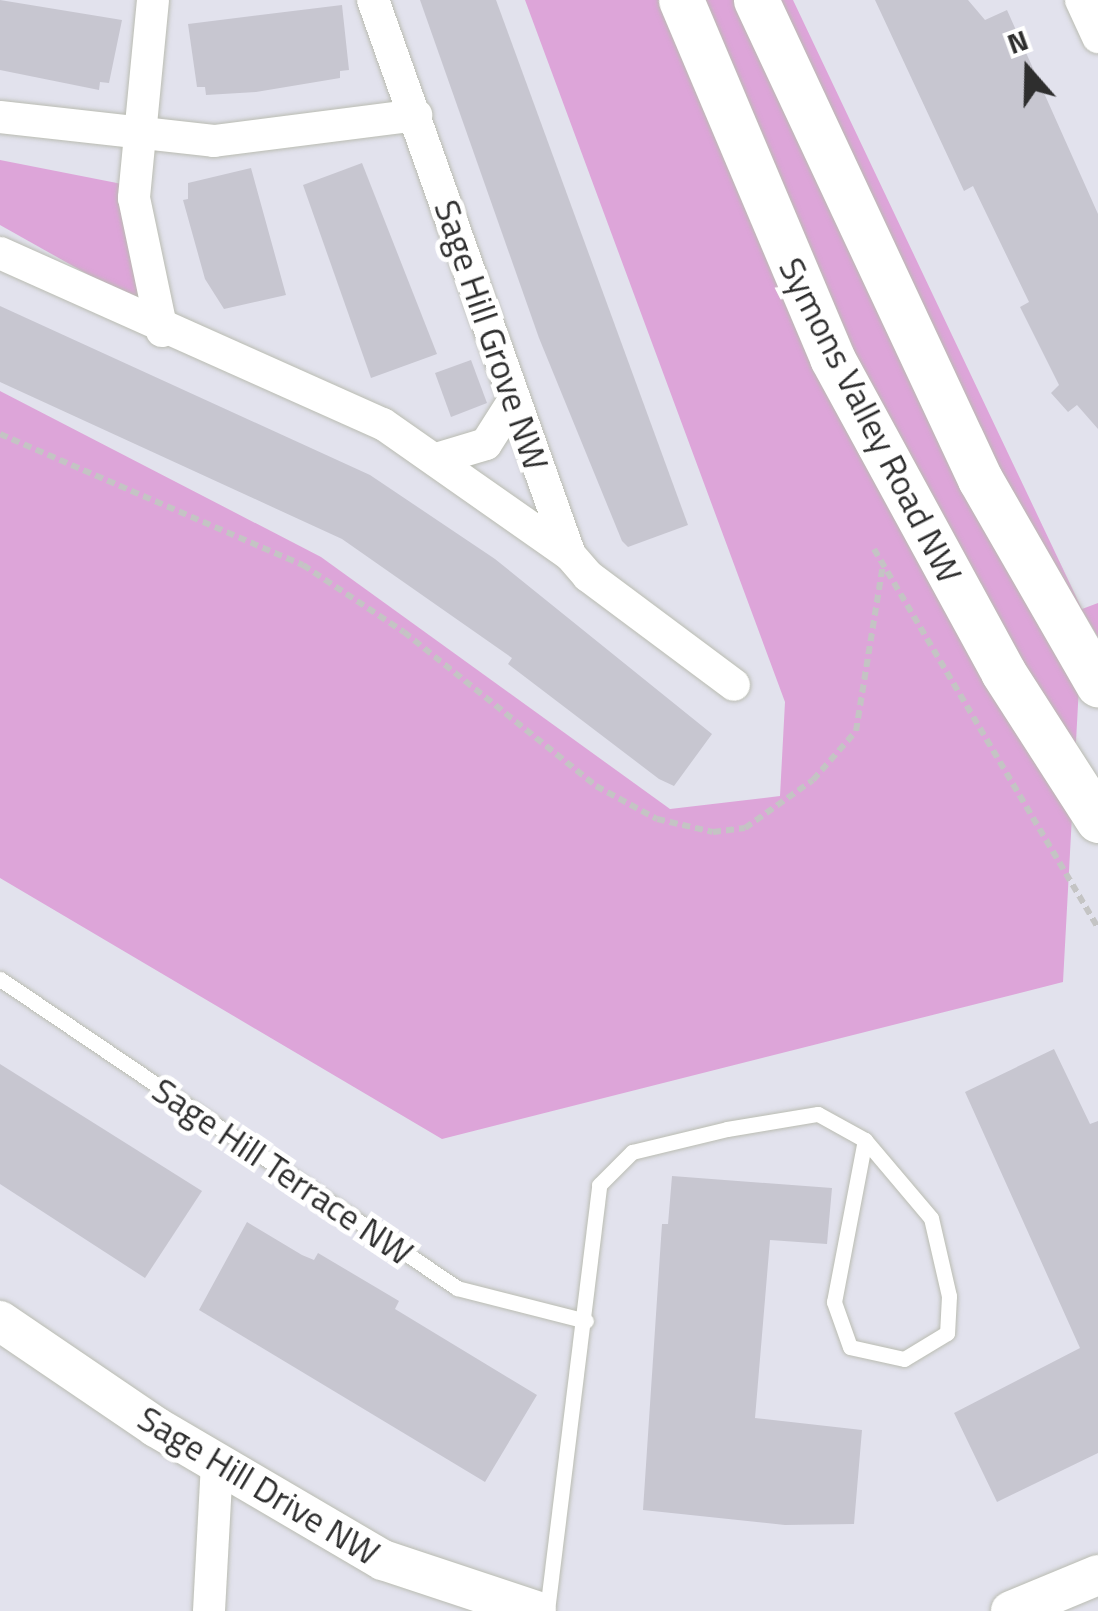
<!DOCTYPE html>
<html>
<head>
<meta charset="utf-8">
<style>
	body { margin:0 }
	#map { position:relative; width:1098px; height:1611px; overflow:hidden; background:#e2e2ed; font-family:"Titillium Web",sans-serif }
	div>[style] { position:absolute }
	.green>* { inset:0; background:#dda5d9 }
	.building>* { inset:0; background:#c7c6d0 }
	.path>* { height:6px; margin-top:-3px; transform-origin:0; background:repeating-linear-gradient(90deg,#c4c4c4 0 8px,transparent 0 13px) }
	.roads { filter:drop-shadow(0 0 2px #babcb2) drop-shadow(0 0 2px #babcb2) }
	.service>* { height:15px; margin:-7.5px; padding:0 7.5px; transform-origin:7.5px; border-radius:7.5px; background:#fff }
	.minor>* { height:32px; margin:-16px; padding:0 16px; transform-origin:16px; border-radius:16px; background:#fff }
	.tertiary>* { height:40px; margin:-20px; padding:0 20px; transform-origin:20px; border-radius:20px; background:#fff }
	.secondary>* { height:45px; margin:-22.5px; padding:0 22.5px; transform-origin:22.5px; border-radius:22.5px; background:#fff }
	span { translate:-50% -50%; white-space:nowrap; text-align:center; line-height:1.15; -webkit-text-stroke:10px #fff; paint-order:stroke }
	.street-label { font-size:35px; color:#2e2e2e }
	.north { position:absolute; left:978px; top:20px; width:100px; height:100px; -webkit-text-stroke:8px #fff; paint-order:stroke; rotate:340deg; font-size:28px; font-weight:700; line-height:40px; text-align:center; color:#2e2e2e }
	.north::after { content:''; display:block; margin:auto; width:35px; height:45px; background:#2e2e2e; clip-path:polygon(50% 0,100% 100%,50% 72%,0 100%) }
</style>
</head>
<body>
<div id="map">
	<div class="green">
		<div style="clip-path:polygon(525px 0,793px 0,1082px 609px,1098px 603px,1098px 637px,1083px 612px,1063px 982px,442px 1139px,0 878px,0 391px,321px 557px,670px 809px,780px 796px,785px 702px)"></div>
		<div style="clip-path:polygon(0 160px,122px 184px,144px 306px,0 225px)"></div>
	</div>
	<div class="building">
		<div style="clip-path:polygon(0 0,122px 20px,109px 83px,100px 82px,99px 90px,0 70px)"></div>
		<div style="clip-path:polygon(420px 0,496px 0,688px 525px,628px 547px,622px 541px,539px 338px)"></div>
		<div style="clip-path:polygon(875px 0,968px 0,985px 20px,1007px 10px,1098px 214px,1098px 429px,1077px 405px,1068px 412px,1051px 393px,1059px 385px,1020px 307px,1029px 302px,973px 186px,964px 191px)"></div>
		<div style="clip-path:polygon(342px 5px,349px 70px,340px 71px,340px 78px,256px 92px,206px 95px,205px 87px,197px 87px,188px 24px)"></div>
		<div style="clip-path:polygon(362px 163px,437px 354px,371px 378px,303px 185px)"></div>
		<div style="clip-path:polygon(251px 168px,286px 295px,224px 309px,205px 279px,183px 200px,188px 199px,188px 183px)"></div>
		<div style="clip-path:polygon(0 306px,370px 475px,495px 559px,712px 734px,674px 786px,659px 779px,508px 664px,512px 658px,342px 539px,0 382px)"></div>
		<div style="clip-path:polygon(471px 360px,487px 403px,451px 417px,435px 373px)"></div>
		<div style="clip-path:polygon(1054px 1049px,1090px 1124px,1098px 1121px,1098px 1453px,997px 1502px,954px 1413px,1080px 1348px,965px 1092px)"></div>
		<div style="clip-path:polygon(0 1064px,202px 1191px,145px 1278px,0 1184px)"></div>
		<div style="clip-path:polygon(672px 1176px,832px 1188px,827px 1244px,770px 1240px,755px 1418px,862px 1430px,854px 1524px,785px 1525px,643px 1510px,662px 1224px,668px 1224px)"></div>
		<div style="clip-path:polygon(247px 1222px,302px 1255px,314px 1260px,318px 1253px,399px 1301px,395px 1309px,537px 1395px,485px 1482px,199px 1310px)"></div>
	</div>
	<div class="path">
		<div style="left:0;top:434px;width:330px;rotate:23.4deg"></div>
		<div style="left:303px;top:565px;width:121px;rotate:33.6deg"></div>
		<div style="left:404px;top:632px;width:246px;rotate:38.7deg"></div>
		<div style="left:596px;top:786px;width:69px;rotate:28.4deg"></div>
		<div style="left:657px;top:819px;width:57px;rotate:13.1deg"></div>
		<div style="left:713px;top:832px;width:32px;rotate:-7deg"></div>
		<div style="left:745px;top:828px;width:83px;rotate:-35.2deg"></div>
		<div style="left:813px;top:780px;width:65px;rotate:-48.7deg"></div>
		<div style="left:856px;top:731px;width:168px;rotate:-80.8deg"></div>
		<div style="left:874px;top:549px;width:440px;rotate:59.4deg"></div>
	</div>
	<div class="roads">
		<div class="service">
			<div style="left:0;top:979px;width:552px;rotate:34.06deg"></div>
			<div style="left:457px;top:1288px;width:133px;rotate:14.3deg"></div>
			<div style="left:547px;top:1611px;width:429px;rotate:-83deg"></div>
			<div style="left:599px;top:1185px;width:47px;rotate:-45deg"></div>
			<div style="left:632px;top:1152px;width:98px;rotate:-13.6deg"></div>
			<div style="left:727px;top:1129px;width:92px;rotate:-9.4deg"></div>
			<div style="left:818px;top:1114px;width:54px;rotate:29deg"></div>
			<div style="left:865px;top:1140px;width:102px;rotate:49.8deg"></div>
			<div style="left:931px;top:1218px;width:80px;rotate:77deg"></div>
			<div style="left:949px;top:1296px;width:37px;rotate:93deg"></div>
			<div style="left:947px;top:1333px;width:50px;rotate:148.8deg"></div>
			<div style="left:904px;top:1359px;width:55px;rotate:-167.5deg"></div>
			<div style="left:850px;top:1347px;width:48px;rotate:-109.6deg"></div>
			<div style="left:834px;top:1302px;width:165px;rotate:-79.2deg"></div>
		</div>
		<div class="minor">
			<div style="left:153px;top:0;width:199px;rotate:95.5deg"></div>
			<div style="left:134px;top:198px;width:136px;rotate:78.1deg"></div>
			<div style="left:373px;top:0;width:589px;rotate:70.46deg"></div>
			<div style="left:1081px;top:0;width:41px;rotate:65.3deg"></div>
			<div style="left:0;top:117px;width:215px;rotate:6.4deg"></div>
			<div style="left:214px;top:141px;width:204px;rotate:-7.3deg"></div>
			<div style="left:0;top:253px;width:419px;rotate:24.1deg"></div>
			<div style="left:383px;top:424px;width:228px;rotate:35deg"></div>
			<div style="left:570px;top:555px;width:28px;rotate:49deg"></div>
			<div style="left:588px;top:576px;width:182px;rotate:36.7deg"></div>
			<div style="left:436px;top:459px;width:52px;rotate:-16.7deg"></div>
			<div style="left:486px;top:444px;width:52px;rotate:-57.5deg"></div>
			<div style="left:209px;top:1611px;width:148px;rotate:-86.9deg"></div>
		</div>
		<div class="tertiary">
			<div style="left:0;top:1321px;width:189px;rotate:34.2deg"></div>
			<div style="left:156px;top:1427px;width:263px;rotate:30.4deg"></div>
			<div style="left:383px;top:1560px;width:161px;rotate:18.4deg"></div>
			<div style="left:1011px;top:1611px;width:94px;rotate:-22.5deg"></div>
		</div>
		<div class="secondary">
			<div style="left:681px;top:0;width:389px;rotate:67.1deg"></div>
			<div style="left:832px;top:358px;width:358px;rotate:61.4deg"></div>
			<div style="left:1003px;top:672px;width:176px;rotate:57.3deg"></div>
			<div style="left:756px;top:0;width:529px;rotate:64.94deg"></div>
			<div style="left:980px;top:479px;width:237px;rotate:60.1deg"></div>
		</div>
	</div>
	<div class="street-label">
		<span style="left:492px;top:335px;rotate:71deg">Sage Hill Grove NW</span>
		<span style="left:871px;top:420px;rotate:63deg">Symons Valley Road NW</span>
		<span style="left:283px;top:1171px;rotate:34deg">Sage Hill Terrace NW</span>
		<span style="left:259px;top:1485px;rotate:31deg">Sage Hill Drive NW</span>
	</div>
	<div class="north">N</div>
</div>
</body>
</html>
